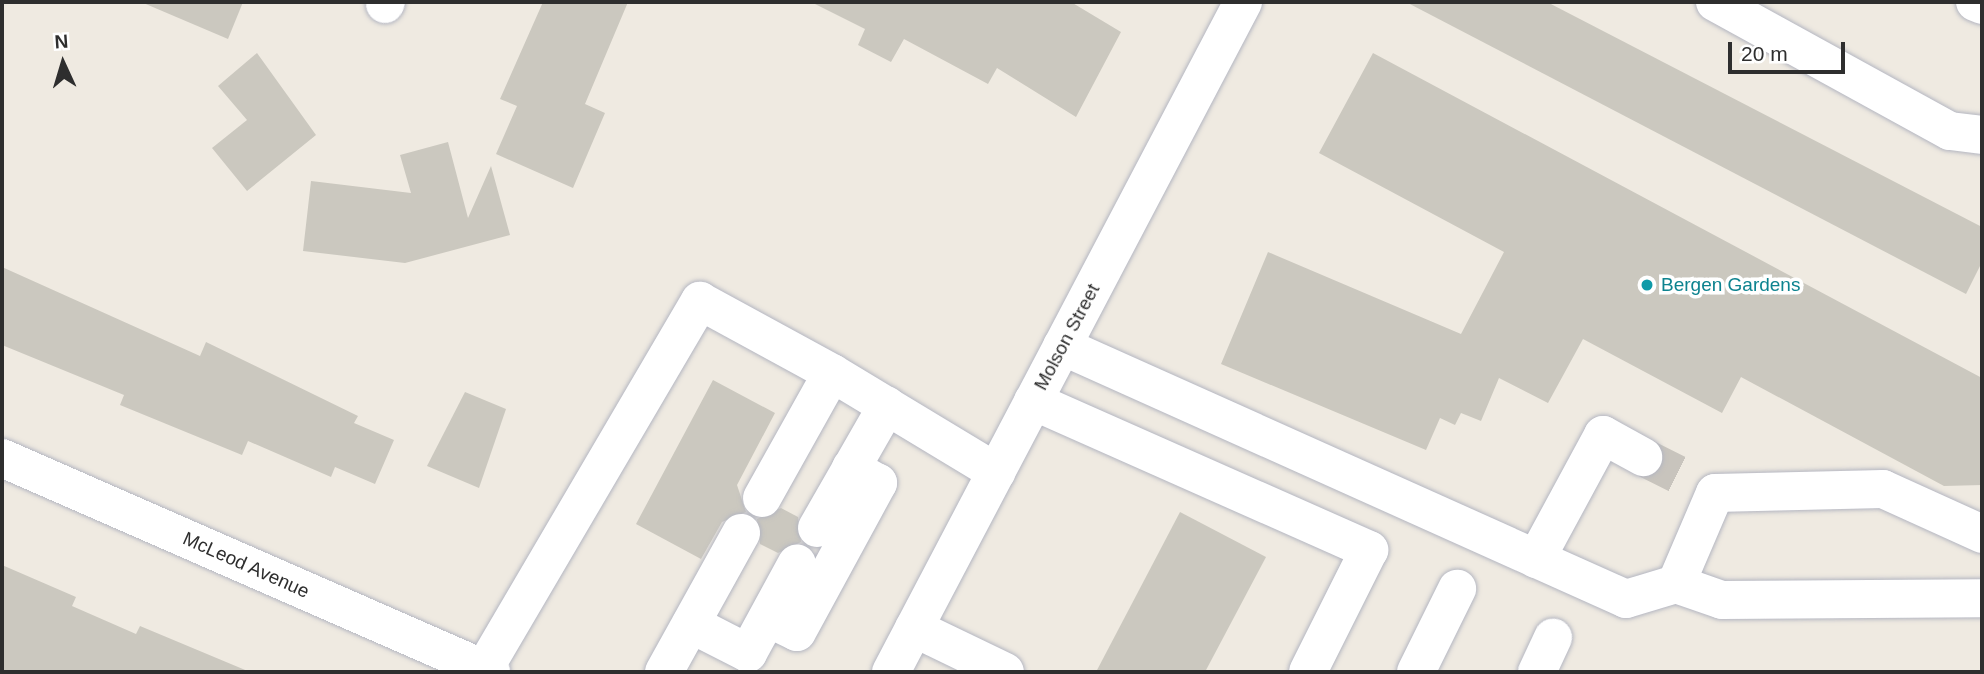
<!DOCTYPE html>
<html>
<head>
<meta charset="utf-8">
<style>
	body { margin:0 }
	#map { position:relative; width:1984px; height:674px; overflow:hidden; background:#efeae1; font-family:Arial,sans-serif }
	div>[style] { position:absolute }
	.building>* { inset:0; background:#cbc8bf }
	.minor-tunnel>* { height:38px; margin-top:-19px; transform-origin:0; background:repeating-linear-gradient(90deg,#c8c4bd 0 38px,transparent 0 57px) }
	.roads { filter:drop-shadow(0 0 2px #b4b6c1) drop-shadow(0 0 2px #b4b6c1) }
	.minor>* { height:38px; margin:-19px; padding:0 19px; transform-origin:19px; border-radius:19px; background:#fff }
	.dots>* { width:19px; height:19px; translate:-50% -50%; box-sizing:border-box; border:4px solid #fff; border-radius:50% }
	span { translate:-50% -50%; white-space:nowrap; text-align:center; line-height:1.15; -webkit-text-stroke:7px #fff; paint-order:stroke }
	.culture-label { font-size:19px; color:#0d838f }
	.left { translate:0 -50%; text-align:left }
	.street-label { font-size:19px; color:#2e2e2e }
	.frame { position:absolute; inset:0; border:4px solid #2e2e2e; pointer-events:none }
	.north { position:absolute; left:28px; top:28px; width:70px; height:70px; -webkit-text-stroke:5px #fff; paint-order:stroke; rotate:356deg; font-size:19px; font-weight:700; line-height:28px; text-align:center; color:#2e2e2e }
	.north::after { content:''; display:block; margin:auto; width:24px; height:32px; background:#2e2e2e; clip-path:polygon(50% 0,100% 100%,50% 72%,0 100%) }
	.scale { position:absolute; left:1728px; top:42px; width:117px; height:32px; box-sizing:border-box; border:4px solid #2e2e2e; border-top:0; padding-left:9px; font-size:21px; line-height:24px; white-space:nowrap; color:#2e2e2e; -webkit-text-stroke:5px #fff; paint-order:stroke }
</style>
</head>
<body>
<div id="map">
	<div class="building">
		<div style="clip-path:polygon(141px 2px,243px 2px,228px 39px)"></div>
		<div style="clip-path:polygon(543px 2px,628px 2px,585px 104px,605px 113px,573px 188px,496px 154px,517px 106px,500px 99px)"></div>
		<div style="clip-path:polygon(811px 2px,1071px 2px,1121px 32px,1076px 117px,997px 68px,988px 84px,904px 39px,891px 62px,858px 45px,865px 29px)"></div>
		<div style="clip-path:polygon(1406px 2px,1547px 2px,1982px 227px,1982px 262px,1966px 294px)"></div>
		<div style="clip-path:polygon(257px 53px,316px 135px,247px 191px,212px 148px,247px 120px,218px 86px)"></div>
		<div style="clip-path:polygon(1373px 53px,1982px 378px,1982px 485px,1944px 486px,1741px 377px,1722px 413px,1583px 339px,1548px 403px,1499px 378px,1481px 421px,1461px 413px,1455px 425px,1440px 418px,1426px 450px,1221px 364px,1268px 252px,1461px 334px,1504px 252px,1319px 153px)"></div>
		<div style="clip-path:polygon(448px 142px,468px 218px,491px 166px,510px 235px,405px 263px,303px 251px,311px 181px,411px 193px,400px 155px)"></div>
		<div style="clip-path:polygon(2px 267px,200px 356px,206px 342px,358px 416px,354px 423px,394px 440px,375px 484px,335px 467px,331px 477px,248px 441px,242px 455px,120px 405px,124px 395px,2px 345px)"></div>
		<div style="clip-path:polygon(713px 380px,775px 413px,737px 485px,746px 512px,722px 522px,701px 559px,636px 524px)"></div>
		<div style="clip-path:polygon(465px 392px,506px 409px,479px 488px,427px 466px)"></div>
		<div style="clip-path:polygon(781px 508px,798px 517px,801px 542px,778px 553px,760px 544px,757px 519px)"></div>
		<div style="clip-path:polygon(1180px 512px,1266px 557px,1205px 672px,1096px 672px)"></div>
		<div style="clip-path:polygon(2px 565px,76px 597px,72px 606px,136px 634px,140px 626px,250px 672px,2px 672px)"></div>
	</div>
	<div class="minor-tunnel">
		<div style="left:1643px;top:457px;width:47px;rotate:26.6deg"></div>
	</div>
	<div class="roads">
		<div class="minor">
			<div style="left:1715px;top:2px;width:268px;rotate:28.8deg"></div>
			<div style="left:1950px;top:131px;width:32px;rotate:7deg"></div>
			<div style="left:1975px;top:2px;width:8px;rotate:23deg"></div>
			<div style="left:385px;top:4px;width:2px;rotate:-63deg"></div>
			<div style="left:1062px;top:346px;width:618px;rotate:24.16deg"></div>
			<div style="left:1626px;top:599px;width:52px;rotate:-16.7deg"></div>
			<div style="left:1676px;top:584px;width:99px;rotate:-66.8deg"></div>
			<div style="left:1715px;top:493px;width:168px;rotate:-1.4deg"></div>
			<div style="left:1883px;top:489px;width:109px;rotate:24.4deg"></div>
			<div style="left:1033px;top:401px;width:368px;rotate:23.9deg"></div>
			<div style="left:1369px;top:550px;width:136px;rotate:116.6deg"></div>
			<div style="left:2px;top:458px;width:534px;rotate:23.64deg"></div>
			<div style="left:762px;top:498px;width:143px;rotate:-60.8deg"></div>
			<div style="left:832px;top:373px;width:192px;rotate:31.1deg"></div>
			<div style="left:817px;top:528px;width:141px;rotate:-60.2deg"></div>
			<div style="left:1536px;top:559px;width:141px;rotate:-61.6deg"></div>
			<div style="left:1603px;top:435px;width:46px;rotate:28.8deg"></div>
			<div style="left:1676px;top:584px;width:49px;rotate:19.2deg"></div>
			<div style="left:1722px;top:600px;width:260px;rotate:-0.4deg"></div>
			<div style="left:768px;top:618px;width:32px;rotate:26deg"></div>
			<div style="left:797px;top:632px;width:170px;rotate:-61.5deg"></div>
			<div style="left:878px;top:483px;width:31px;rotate:-151deg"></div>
			<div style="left:691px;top:624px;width:64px;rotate:27deg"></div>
			<div style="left:748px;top:653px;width:102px;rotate:-61.4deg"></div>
			<div style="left:914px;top:628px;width:101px;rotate:25.8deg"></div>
			<div style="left:484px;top:669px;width:427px;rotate:-59.6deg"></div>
			<div style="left:700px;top:301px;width:150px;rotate:28.6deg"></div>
			<div style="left:664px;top:672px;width:159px;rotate:-61deg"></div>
			<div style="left:891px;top:672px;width:757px;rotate:-62.28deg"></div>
			<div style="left:1416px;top:672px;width:93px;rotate:-63.7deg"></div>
			<div style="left:1537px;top:672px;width:38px;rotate:-65deg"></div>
		</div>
	</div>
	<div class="dots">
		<div style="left:1647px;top:285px;background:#0f9aa8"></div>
	</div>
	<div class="culture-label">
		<span class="left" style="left:1661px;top:285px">Bergen Gardens</span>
	</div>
	<div class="street-label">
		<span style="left:1067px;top:337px;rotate:-62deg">Molson Street</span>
		<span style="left:246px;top:565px;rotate:24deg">McLeod Avenue</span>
	</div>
	<div class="frame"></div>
	<div class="north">N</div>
	<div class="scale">20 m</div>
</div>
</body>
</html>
